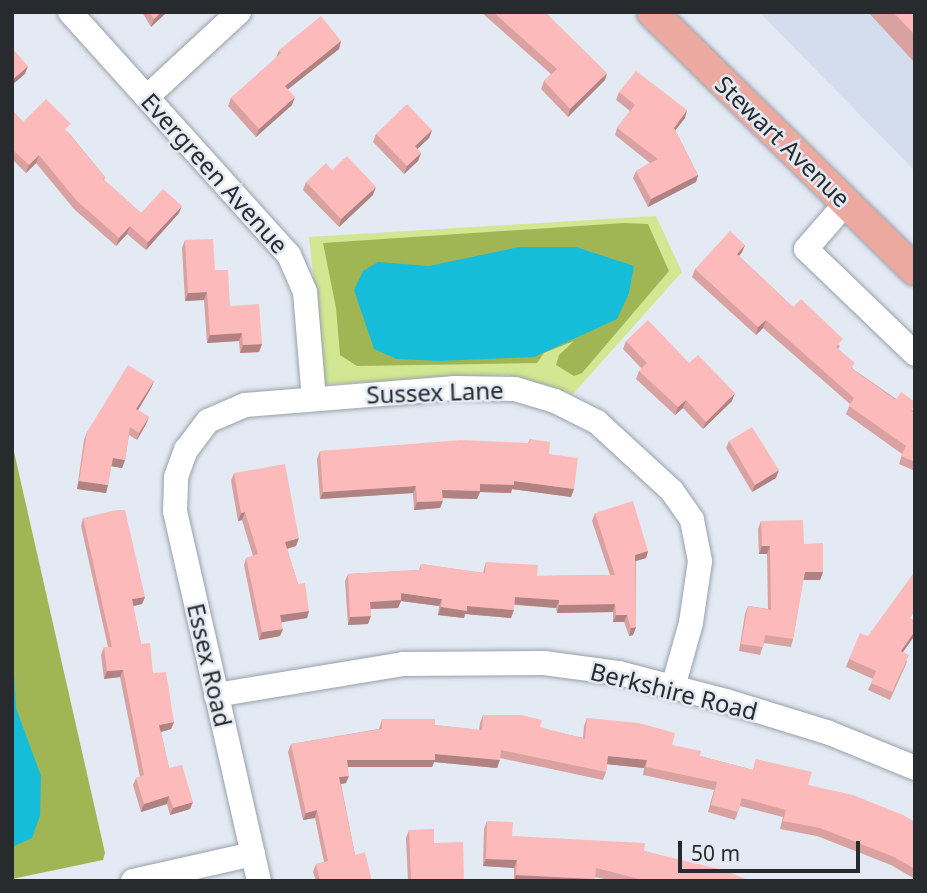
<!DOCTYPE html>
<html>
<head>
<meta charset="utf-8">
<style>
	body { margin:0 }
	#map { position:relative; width:927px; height:893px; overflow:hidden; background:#e3eaf4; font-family:"Noto Sans",sans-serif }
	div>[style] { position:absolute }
	.built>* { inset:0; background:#d3dded }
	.green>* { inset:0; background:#d2e792 }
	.forest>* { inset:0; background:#a0b655 }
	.water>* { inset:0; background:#15bdd9 }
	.roads { filter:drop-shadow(0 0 2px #9aa0a9) drop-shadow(0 0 2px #9aa0a9) }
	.minor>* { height:24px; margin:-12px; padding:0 12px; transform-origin:12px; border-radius:12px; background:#fff }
	.major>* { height:30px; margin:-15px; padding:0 15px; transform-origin:15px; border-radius:15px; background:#eba99f }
	.wall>* { inset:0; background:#d9a1a0 }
	.shaded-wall>* { inset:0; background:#b08382 }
	.building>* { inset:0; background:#fcbbba }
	span { translate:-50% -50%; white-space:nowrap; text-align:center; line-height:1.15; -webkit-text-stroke:5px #e3eaf4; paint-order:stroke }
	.street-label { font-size:24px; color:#282b2e }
	.frame { position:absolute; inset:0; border:14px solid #282b2e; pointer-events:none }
	.scale { position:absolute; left:678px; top:841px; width:182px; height:32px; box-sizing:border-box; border:4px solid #282b2e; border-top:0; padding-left:9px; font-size:21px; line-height:24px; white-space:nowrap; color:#282b2e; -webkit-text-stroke:5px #e3eaf4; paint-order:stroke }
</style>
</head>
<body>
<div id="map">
	<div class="built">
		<div style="clip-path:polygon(759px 12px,915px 12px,915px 171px)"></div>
	</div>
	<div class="green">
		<div style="clip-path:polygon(656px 216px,682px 272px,573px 394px,508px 375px,325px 384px,309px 237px)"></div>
	</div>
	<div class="forest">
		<div style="clip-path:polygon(624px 223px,648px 224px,669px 271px,582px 373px,574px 376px,556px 365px,559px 355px,574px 341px,544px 353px,537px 363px,357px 366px,340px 355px,336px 308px,323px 243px)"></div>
		<div style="clip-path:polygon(12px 443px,105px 853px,103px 860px,12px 879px)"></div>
	</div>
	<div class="water">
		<div style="clip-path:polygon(519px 247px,576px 247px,634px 266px,629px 293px,617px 319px,534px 357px,440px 361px,397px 359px,374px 349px,354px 290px,363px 271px,378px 262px,429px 266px)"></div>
		<div style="clip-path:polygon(12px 637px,16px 708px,41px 776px,40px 816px,32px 838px,12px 847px)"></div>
	</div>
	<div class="roads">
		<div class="minor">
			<div style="left:70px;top:12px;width:327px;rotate:48deg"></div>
			<div style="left:289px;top:255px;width:40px;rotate:66.6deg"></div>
			<div style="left:305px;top:292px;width:107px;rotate:85.2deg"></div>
			<div style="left:148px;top:96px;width:124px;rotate:-42.7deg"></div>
			<div style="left:846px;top:203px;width:61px;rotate:131deg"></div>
			<div style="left:806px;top:249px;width:151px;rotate:43.9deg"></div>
			<div style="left:216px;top:695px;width:190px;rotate:-9.4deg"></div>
			<div style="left:403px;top:664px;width:141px;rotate:-0.4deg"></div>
			<div style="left:544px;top:663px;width:76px;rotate:7.6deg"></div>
			<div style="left:619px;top:673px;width:111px;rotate:14.7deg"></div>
			<div style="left:726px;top:701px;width:106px;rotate:17.1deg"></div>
			<div style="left:827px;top:732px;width:95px;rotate:22.2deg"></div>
			<div style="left:133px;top:881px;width:123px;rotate:-12.7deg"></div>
			<div style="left:259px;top:881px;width:379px;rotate:-102.8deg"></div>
			<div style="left:175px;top:511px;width:34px;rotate:-88deg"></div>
			<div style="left:176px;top:477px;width:29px;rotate:-70deg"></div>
			<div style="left:186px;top:450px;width:36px;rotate:-53deg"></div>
			<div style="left:208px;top:421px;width:40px;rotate:-23.4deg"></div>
			<div style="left:245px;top:405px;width:211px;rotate:-4.6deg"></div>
			<div style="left:455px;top:388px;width:60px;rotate:1deg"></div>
			<div style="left:515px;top:389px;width:42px;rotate:16.7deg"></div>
			<div style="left:555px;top:401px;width:47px;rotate:26.6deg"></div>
			<div style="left:597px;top:422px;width:102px;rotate:42.6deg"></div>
			<div style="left:672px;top:491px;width:35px;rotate:55deg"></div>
			<div style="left:692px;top:520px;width:42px;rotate:79deg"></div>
			<div style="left:700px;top:561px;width:63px;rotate:98.3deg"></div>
			<div style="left:691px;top:623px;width:66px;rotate:105.7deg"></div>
		</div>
		<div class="major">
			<div style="left:652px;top:12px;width:368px;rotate:44.5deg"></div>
		</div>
	</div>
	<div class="wall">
		<div style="clip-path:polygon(142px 12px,167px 12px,151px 27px)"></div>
		<div style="clip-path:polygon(481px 12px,545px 12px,605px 80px,568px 117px,541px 89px,544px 81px,551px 74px)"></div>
		<div style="clip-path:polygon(868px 12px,915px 12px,915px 63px)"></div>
		<div style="clip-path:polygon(341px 41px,339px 49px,288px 89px,292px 105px,256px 137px,228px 106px,231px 98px,276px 58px,279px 50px)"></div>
		<div style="clip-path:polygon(619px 92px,685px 118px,675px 130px,698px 175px,696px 182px,648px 207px,633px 178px,636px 171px,650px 163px,615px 135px,617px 128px,630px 111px,616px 100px)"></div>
		<div style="clip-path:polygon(12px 110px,23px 122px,68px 132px,105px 177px,104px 180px,141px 213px,179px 213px,146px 250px,127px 234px,116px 246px,74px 209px,36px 163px,26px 173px,12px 159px)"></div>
		<div style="clip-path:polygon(432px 130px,429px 138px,417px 149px,421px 153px,418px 161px,404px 174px,373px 142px,376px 134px)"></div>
		<div style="clip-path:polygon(332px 170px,373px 195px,339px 227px,303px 190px,306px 182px)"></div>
		<div style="clip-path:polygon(185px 240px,215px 270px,230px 306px,262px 344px,259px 352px,240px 353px,239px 341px,207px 343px,204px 300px,185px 301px,182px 248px)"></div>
		<div style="clip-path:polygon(745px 245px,742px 252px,739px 256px,793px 307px,840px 346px,838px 349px,853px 369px,915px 412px,915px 471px,899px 464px,902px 454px,846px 414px,850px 404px,763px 328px,756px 335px,692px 277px,695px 269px)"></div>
		<div style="clip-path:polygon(626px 341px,689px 363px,732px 401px,703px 429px,683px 408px,675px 415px,636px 379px,639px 371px,642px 369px,623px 349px)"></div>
		<div style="clip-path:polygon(154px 381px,151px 388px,138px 410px,149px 417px,146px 424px,137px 440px,129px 435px,125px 460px,122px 468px,111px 466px,108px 485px,106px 493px,77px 489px,84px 440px,87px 432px)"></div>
		<div style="clip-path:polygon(530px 439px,549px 454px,574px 489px,571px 497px,512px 489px,511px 493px,480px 492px,477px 499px,443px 498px,440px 508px,414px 510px,413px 493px,320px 499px,317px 459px,320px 451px,528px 443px)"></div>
		<div style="clip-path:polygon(729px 441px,776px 478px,752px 492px,726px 448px)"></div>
		<div style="clip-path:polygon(234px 473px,296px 546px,287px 549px,298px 584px,309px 611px,307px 618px,282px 622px,280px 636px,259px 640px,244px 565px,246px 558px,253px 556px,242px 520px,238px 521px,231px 481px)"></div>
		<div style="clip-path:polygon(595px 513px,648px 551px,646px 558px,636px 561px,636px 627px,633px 635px,629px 636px,624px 622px,613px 622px,613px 612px,557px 613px,556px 608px,514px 605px,511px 618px,465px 614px,464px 618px,438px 615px,439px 606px,401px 601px,398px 608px,371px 609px,368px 624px,348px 625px,345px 581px,348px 574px,419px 570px,421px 564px,483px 573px,486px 562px,537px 576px,610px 575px,592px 521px)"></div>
		<div style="clip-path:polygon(83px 518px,145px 597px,142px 604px,133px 606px,141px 644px,174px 722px,171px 729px,161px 732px,169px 768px,190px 809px,170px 815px,167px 804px,141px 812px,133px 785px,136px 778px,140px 777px,120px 677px,104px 679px,101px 655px,104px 647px,108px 647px,81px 526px)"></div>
		<div style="clip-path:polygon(761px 521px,804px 544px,823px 572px,820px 580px,803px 580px,793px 639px,791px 647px,764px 643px,760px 655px,739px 651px,745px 614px,748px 606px,768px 609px,767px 554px,759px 554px,758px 529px)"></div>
		<div style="clip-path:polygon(912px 619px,915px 635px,903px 652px,907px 662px,890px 700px,868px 690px,873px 679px,846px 667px,849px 659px,868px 636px)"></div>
		<div style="clip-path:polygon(483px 715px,583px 738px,584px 726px,587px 718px,672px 745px,700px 756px,753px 770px,756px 759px,808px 785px,915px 822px,915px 879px,891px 865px,817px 836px,780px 829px,783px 817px,740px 806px,735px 820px,708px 812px,714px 790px,643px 775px,644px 768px,607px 764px,606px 772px,603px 780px,500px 758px,497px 768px,434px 762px,432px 767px,348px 767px,346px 783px,341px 784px,355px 855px,372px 881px,316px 881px,313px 872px,316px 864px,324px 862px,315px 818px,303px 820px,288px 752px,291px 744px,379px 729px,382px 719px,479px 730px,480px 723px)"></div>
		<div style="clip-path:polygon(487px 821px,512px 836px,644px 851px,750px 881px,613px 881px,595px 877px,595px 881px,514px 881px,514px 868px,483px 866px,484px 829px)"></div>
		<div style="clip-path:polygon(409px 830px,434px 843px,464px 881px,408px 881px,406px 838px)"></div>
	</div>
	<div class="shaded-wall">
		<div style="clip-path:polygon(161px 12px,167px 12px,151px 27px,154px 19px)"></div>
		<div style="clip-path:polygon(341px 41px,339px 49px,282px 94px,285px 86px)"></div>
		<div style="clip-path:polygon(28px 66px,25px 74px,12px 85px,12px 80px)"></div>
		<div style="clip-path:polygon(607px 73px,605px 80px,568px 117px,570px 109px)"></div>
		<div style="clip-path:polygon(295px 97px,292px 105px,256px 137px,259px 129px)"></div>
		<div style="clip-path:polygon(687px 110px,685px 118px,671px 136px,674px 128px)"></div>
		<div style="clip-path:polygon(432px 130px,429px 138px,412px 154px,415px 146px)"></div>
		<div style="clip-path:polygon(421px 153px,418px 161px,404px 174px,407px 166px)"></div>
		<div style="clip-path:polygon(39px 155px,36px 163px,26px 173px,29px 165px)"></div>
		<div style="clip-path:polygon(698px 175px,696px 182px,648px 207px,651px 199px)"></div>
		<div style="clip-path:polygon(376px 187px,373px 195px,339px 227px,341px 219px)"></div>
		<div style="clip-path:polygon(182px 206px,179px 213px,146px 250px,148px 242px)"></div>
		<div style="clip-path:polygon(130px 226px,127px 234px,116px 246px,119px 238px)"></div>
		<div style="clip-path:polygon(745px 245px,742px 252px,734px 262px,737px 254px)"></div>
		<div style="clip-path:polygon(207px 292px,204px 300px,185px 301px,188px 293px)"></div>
		<div style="clip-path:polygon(766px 320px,763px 328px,756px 335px,758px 327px)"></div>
		<div style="clip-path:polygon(242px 333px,239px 341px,207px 343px,210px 335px)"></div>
		<div style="clip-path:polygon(262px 344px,259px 352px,240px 353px,243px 345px)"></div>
		<div style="clip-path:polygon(154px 381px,151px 388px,134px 417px,136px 409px)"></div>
		<div style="clip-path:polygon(735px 393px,732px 401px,703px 429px,706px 422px)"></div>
		<div style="clip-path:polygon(686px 400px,683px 408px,675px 415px,678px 407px)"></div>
		<div style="clip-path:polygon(149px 417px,146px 424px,137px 440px,139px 433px)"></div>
		<div style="clip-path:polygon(113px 458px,125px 460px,122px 468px,110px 466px)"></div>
		<div style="clip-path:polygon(779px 470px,776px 478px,752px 492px,755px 485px)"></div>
		<div style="clip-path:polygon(79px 481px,108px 485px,106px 493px,77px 489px)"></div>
		<div style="clip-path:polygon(514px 481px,574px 489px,571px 497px,512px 489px,511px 493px,480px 492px,477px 499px,439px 498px,442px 490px,480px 484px)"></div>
		<div style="clip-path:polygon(416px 486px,413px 493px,320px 499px,323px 492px)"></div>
		<div style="clip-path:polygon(443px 501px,440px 508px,414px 510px,417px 502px)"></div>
		<div style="clip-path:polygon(245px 512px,242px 520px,238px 521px,241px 513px)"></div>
		<div style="clip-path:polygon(299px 538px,296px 546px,282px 550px,285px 542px)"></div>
		<div style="clip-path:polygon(762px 546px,770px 546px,767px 554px,759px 554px)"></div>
		<div style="clip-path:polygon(648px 551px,646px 558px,633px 562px,635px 555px)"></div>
		<div style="clip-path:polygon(805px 572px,823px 572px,820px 580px,802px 580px)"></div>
		<div style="clip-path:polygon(401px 593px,442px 599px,439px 606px,401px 601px,398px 608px,367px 609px,370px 602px)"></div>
		<div style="clip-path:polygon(145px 597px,142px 604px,129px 607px,132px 599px)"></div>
		<div style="clip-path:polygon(515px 597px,559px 600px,556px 608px,512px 604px)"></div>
		<div style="clip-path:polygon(615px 604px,613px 612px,557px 613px,559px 605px)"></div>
		<div style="clip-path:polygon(467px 606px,514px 610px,511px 618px,465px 614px,464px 618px,438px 615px,441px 607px)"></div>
		<div style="clip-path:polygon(309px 611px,307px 618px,277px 623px,280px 615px)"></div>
		<div style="clip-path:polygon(616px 615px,627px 615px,624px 622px,613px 622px)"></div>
		<div style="clip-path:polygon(371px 616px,368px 624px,348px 625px,350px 617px)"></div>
		<div style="clip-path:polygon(636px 627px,633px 635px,629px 636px,631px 628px)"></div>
		<div style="clip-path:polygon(283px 629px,280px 636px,259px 640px,262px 632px)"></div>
		<div style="clip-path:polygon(915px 631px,915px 635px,898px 659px,901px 651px)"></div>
		<div style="clip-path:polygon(123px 670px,120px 677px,104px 679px,107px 671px)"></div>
		<div style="clip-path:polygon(174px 722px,171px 729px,157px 733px,159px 725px)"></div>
		<div style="clip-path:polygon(435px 754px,500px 760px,497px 768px,434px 762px,432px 767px,344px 767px,347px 760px)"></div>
		<div style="clip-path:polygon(608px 756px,647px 760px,644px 768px,605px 764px)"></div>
		<div style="clip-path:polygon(349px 776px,346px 783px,337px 785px,339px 777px)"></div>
		<div style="clip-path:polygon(169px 796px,167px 804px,141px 812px,144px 804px)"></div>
		<div style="clip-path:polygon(193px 802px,190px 809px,170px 815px,173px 808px)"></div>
		<div style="clip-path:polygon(317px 810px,315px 818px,303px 820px,306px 813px)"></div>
		<div style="clip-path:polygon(486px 859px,517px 860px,514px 868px,483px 866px)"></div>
		<div style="clip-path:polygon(516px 875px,595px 879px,595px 881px,514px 881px)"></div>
	</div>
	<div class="building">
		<div style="clip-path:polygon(150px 12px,161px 12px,154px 19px)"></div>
		<div style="clip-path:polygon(493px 12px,545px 12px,607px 73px,570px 109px,544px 81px,557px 69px)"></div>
		<div style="clip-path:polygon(893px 12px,915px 12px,915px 35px)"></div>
		<div style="clip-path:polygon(321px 16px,341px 41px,285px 86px,295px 97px,259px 129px,231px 98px,281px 53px,279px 50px)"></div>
		<div style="clip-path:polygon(12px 48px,28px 66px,12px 80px)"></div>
		<div style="clip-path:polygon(636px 71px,687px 110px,674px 128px,698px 175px,651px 199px,636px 171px,658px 159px,617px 128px,635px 105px,619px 92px)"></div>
		<div style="clip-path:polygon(46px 99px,71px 124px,65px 129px,105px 177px,103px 179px,141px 213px,163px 189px,182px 206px,148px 242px,130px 226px,119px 238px,77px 201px,39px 155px,29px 165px,12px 149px,12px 110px,23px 122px)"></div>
		<div style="clip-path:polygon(407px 104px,432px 130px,415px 146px,421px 153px,407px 166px,376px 134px)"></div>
		<div style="clip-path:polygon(347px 156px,376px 187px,341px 219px,306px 182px,326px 163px,332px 170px)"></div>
		<div style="clip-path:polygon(730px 231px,745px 245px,737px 254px,793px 307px,801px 299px,843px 339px,836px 347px,855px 363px,851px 368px,896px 400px,901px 392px,915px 402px,915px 406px,911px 411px,915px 412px,915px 462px,901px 456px,906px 446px,849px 406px,854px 398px,766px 320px,758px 327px,695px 269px)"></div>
		<div style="clip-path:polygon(213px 239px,215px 270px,228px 270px,230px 306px,259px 304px,262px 344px,243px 345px,242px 333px,210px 335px,207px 292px,188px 293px,185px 240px)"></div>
		<div style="clip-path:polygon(648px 320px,689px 363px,698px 355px,735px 393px,706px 422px,686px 400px,678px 407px,639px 371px,647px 363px,626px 341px)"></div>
		<div style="clip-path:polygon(128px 365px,154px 381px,136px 409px,149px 417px,139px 433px,130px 427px,125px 460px,113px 458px,108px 485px,79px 481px,87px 432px)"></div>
		<div style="clip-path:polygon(752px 427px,779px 470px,755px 485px,729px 441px)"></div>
		<div style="clip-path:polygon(530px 439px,550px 442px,549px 454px,578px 458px,574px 489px,514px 481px,514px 485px,480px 484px,480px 491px,442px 490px,443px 501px,417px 502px,416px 486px,323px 492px,320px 451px,461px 440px,529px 443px)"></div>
		<div style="clip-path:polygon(285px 464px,299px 538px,285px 542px,298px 584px,305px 583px,309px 611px,280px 615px,283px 629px,262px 632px,246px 558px,258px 554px,245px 512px,241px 513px,234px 473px)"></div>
		<div style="clip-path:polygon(633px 501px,648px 551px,635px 555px,636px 627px,631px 628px,627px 615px,616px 615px,615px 604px,559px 605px,559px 600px,515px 597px,514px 610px,467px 606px,467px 611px,441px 607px,442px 599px,401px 593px,401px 600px,370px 602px,371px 616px,350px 617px,348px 574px,420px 570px,421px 564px,485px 573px,486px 562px,538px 565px,537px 576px,615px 575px,595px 513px)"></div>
		<div style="clip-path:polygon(117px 510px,125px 510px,145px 597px,132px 599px,141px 644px,150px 643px,153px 673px,166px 672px,174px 722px,159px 725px,169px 768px,182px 765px,193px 802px,173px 808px,169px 796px,144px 804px,136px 778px,144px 775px,123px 670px,107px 671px,104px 647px,112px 647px,83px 518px)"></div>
		<div style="clip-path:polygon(803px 520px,804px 544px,823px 543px,823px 572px,805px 572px,793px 639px,765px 635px,763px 647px,741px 644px,748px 606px,771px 610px,770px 546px,762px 546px,761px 521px)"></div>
		<div style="clip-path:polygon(915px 571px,915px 611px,910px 618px,915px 621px,915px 631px,901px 651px,909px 655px,892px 692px,871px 683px,876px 671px,849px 659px,860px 633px,868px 636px)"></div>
		<div style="clip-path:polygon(483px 715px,521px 715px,542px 720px,540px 727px,585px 739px,587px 718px,639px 723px,675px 733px,672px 745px,701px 751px,700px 756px,753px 770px,756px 759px,812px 772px,808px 785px,853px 795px,903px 815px,915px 822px,915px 869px,894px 857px,820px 828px,783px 821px,786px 810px,742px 798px,738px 812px,711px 805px,717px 782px,646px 767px,647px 760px,608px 756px,606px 772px,501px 750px,500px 760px,435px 754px,435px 760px,347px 760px,349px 776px,339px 777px,355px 855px,365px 852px,372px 881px,320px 881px,316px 864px,328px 861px,317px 810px,306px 813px,291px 744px,382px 729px,382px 719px,435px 719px,435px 725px,482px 730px)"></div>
		<div style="clip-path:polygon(487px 821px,513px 822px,512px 836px,645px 843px,644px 851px,727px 871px,750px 881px,647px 881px,596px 868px,595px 879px,516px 875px,517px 860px,486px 859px)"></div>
		<div style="clip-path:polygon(434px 829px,434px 843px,463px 842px,464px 881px,411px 881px,409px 830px)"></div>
	</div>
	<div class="street-label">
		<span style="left:783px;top:141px;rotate:44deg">Stewart Avenue</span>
		<span style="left:215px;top:173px;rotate:48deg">Evergreen Avenue</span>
		<span style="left:435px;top:392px;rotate:-2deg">Sussex Lane</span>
		<span style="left:210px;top:665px;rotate:77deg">Essex Road</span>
		<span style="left:674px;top:691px;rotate:14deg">Berkshire Road</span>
	</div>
	<div class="frame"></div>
	<div class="scale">50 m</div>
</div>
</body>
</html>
